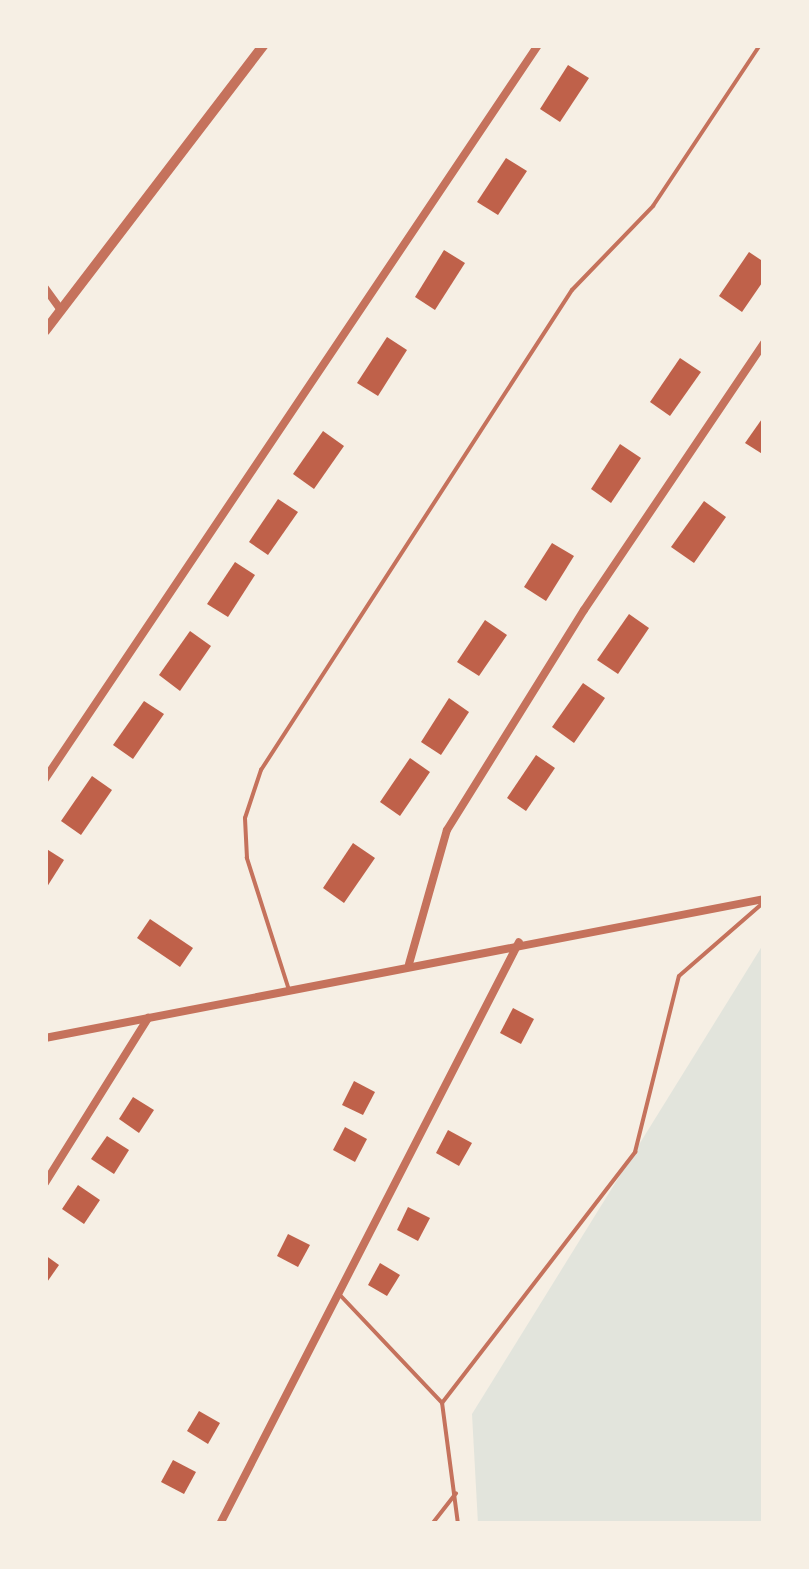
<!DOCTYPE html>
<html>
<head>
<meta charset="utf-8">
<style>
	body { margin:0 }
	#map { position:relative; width:809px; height:1569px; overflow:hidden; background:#f6efe4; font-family:Lora,serif }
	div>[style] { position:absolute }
	.green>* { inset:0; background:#e2e4dc }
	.building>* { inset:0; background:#bf614a }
	.service>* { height:4px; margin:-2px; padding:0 2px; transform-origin:2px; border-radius:2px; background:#c5725c }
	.minor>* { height:8px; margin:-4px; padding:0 4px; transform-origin:4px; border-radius:4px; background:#c5725c }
	.tertiary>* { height:10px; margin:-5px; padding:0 5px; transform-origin:5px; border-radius:5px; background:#c5725c }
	span { translate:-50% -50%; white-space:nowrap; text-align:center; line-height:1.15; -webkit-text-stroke:9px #f6efe4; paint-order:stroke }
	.frame { position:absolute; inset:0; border:48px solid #f6efe4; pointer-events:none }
</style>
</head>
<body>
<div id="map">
	<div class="green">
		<div style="clip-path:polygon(764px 943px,764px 1524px,478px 1524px,472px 1414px)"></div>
	</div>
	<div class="building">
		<div style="clip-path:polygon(568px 65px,589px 78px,560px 122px,540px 109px)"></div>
		<div style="clip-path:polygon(506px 158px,527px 171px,498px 215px,477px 202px)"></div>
		<div style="clip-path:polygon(444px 250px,465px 263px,435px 310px,415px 297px)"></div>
		<div style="clip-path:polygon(749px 252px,764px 262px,764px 280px,742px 312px,719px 296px)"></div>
		<div style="clip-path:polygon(387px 337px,407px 350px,378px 396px,357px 383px)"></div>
		<div style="clip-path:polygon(680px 358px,701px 372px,670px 416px,650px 402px)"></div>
		<div style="clip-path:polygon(764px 416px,764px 455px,745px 443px)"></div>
		<div style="clip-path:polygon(323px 431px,344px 446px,314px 489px,293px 474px)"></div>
		<div style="clip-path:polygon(620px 444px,641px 458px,611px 503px,591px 489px)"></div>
		<div style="clip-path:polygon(278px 499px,298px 512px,268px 555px,249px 542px)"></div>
		<div style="clip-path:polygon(704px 501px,726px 517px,694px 563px,671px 547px)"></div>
		<div style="clip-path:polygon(552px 543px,574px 556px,546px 601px,524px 587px)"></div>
		<div style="clip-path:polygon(235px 562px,255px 575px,228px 617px,207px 604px)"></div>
		<div style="clip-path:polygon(629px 614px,649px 628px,618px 674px,597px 660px)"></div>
		<div style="clip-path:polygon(485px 620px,507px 635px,479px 676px,457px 662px)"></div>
		<div style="clip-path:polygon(190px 631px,211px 646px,180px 691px,159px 675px)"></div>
		<div style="clip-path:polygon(583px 683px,605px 698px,574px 743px,552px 727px)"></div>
		<div style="clip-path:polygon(449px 698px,469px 712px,441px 755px,421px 742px)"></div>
		<div style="clip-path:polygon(144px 701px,164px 714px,133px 759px,113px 745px)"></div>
		<div style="clip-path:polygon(536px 755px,555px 768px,526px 811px,507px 798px)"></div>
		<div style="clip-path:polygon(410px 758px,430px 772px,400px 816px,380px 802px)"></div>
		<div style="clip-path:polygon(92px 776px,112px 790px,81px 835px,61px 821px)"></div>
		<div style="clip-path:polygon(353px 843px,375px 858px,344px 903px,323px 888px)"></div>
		<div style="clip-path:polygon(45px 848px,64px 860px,45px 890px)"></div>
		<div style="clip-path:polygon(150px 919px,193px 948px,180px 967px,137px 938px)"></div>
		<div style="clip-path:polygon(513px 1008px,534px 1019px,521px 1044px,500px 1033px)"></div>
		<div style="clip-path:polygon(354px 1081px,375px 1092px,363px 1115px,342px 1105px)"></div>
		<div style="clip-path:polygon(133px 1097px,154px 1110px,139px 1133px,119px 1119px)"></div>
		<div style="clip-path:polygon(345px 1127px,367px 1139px,355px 1162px,333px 1150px)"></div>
		<div style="clip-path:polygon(448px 1130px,472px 1143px,459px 1166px,436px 1153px)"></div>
		<div style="clip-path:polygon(107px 1136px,129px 1150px,114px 1174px,91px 1159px)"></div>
		<div style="clip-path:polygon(78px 1185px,100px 1200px,84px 1224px,62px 1209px)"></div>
		<div style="clip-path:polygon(408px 1207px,430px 1218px,418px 1241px,397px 1230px)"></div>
		<div style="clip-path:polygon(288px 1234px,310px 1245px,298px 1267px,277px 1256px)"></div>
		<div style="clip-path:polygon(45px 1255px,59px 1265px,45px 1285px)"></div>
		<div style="clip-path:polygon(380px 1263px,400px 1275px,387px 1296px,368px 1285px)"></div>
		<div style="clip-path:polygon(199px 1411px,220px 1423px,208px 1444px,187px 1431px)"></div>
		<div style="clip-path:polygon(173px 1460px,196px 1472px,184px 1494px,161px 1482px)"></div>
	</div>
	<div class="service">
		<div style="left:289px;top:990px;width:139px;rotate:-107.7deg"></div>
		<div style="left:247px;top:858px;width:40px;rotate:-92.9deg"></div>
		<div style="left:245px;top:818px;width:51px;rotate:-71.6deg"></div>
		<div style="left:261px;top:770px;width:572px;rotate:-57.06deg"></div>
		<div style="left:572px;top:290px;width:117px;rotate:-46deg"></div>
		<div style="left:653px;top:206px;width:193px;rotate:-56.4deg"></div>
		<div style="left:339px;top:1294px;width:150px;rotate:46.6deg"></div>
		<div style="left:432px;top:1524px;width:39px;rotate:-52deg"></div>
		<div style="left:458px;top:1524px;width:122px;rotate:-97.5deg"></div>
		<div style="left:442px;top:1403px;width:317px;rotate:-52.4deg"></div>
		<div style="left:635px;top:1152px;width:181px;rotate:-76deg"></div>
		<div style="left:679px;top:976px;width:113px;rotate:-41deg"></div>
	</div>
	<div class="minor">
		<div style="left:45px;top:288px;width:27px;rotate:54deg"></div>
		<div style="left:45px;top:779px;width:884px;rotate:-56.11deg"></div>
		<div style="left:409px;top:964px;width:139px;rotate:-74.2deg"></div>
		<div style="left:447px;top:830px;width:259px;rotate:-58.1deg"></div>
		<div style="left:584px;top:610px;width:322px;rotate:-56deg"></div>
		<div style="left:45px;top:1038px;width:732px;rotate:-10.94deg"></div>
		<div style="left:45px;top:1183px;width:195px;rotate:-58deg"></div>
		<div style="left:220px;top:1524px;width:654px;rotate:-62.81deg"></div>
	</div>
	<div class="tertiary">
		<div style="left:45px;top:331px;width:360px;rotate:-52.6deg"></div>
	</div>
	<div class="frame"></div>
</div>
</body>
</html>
